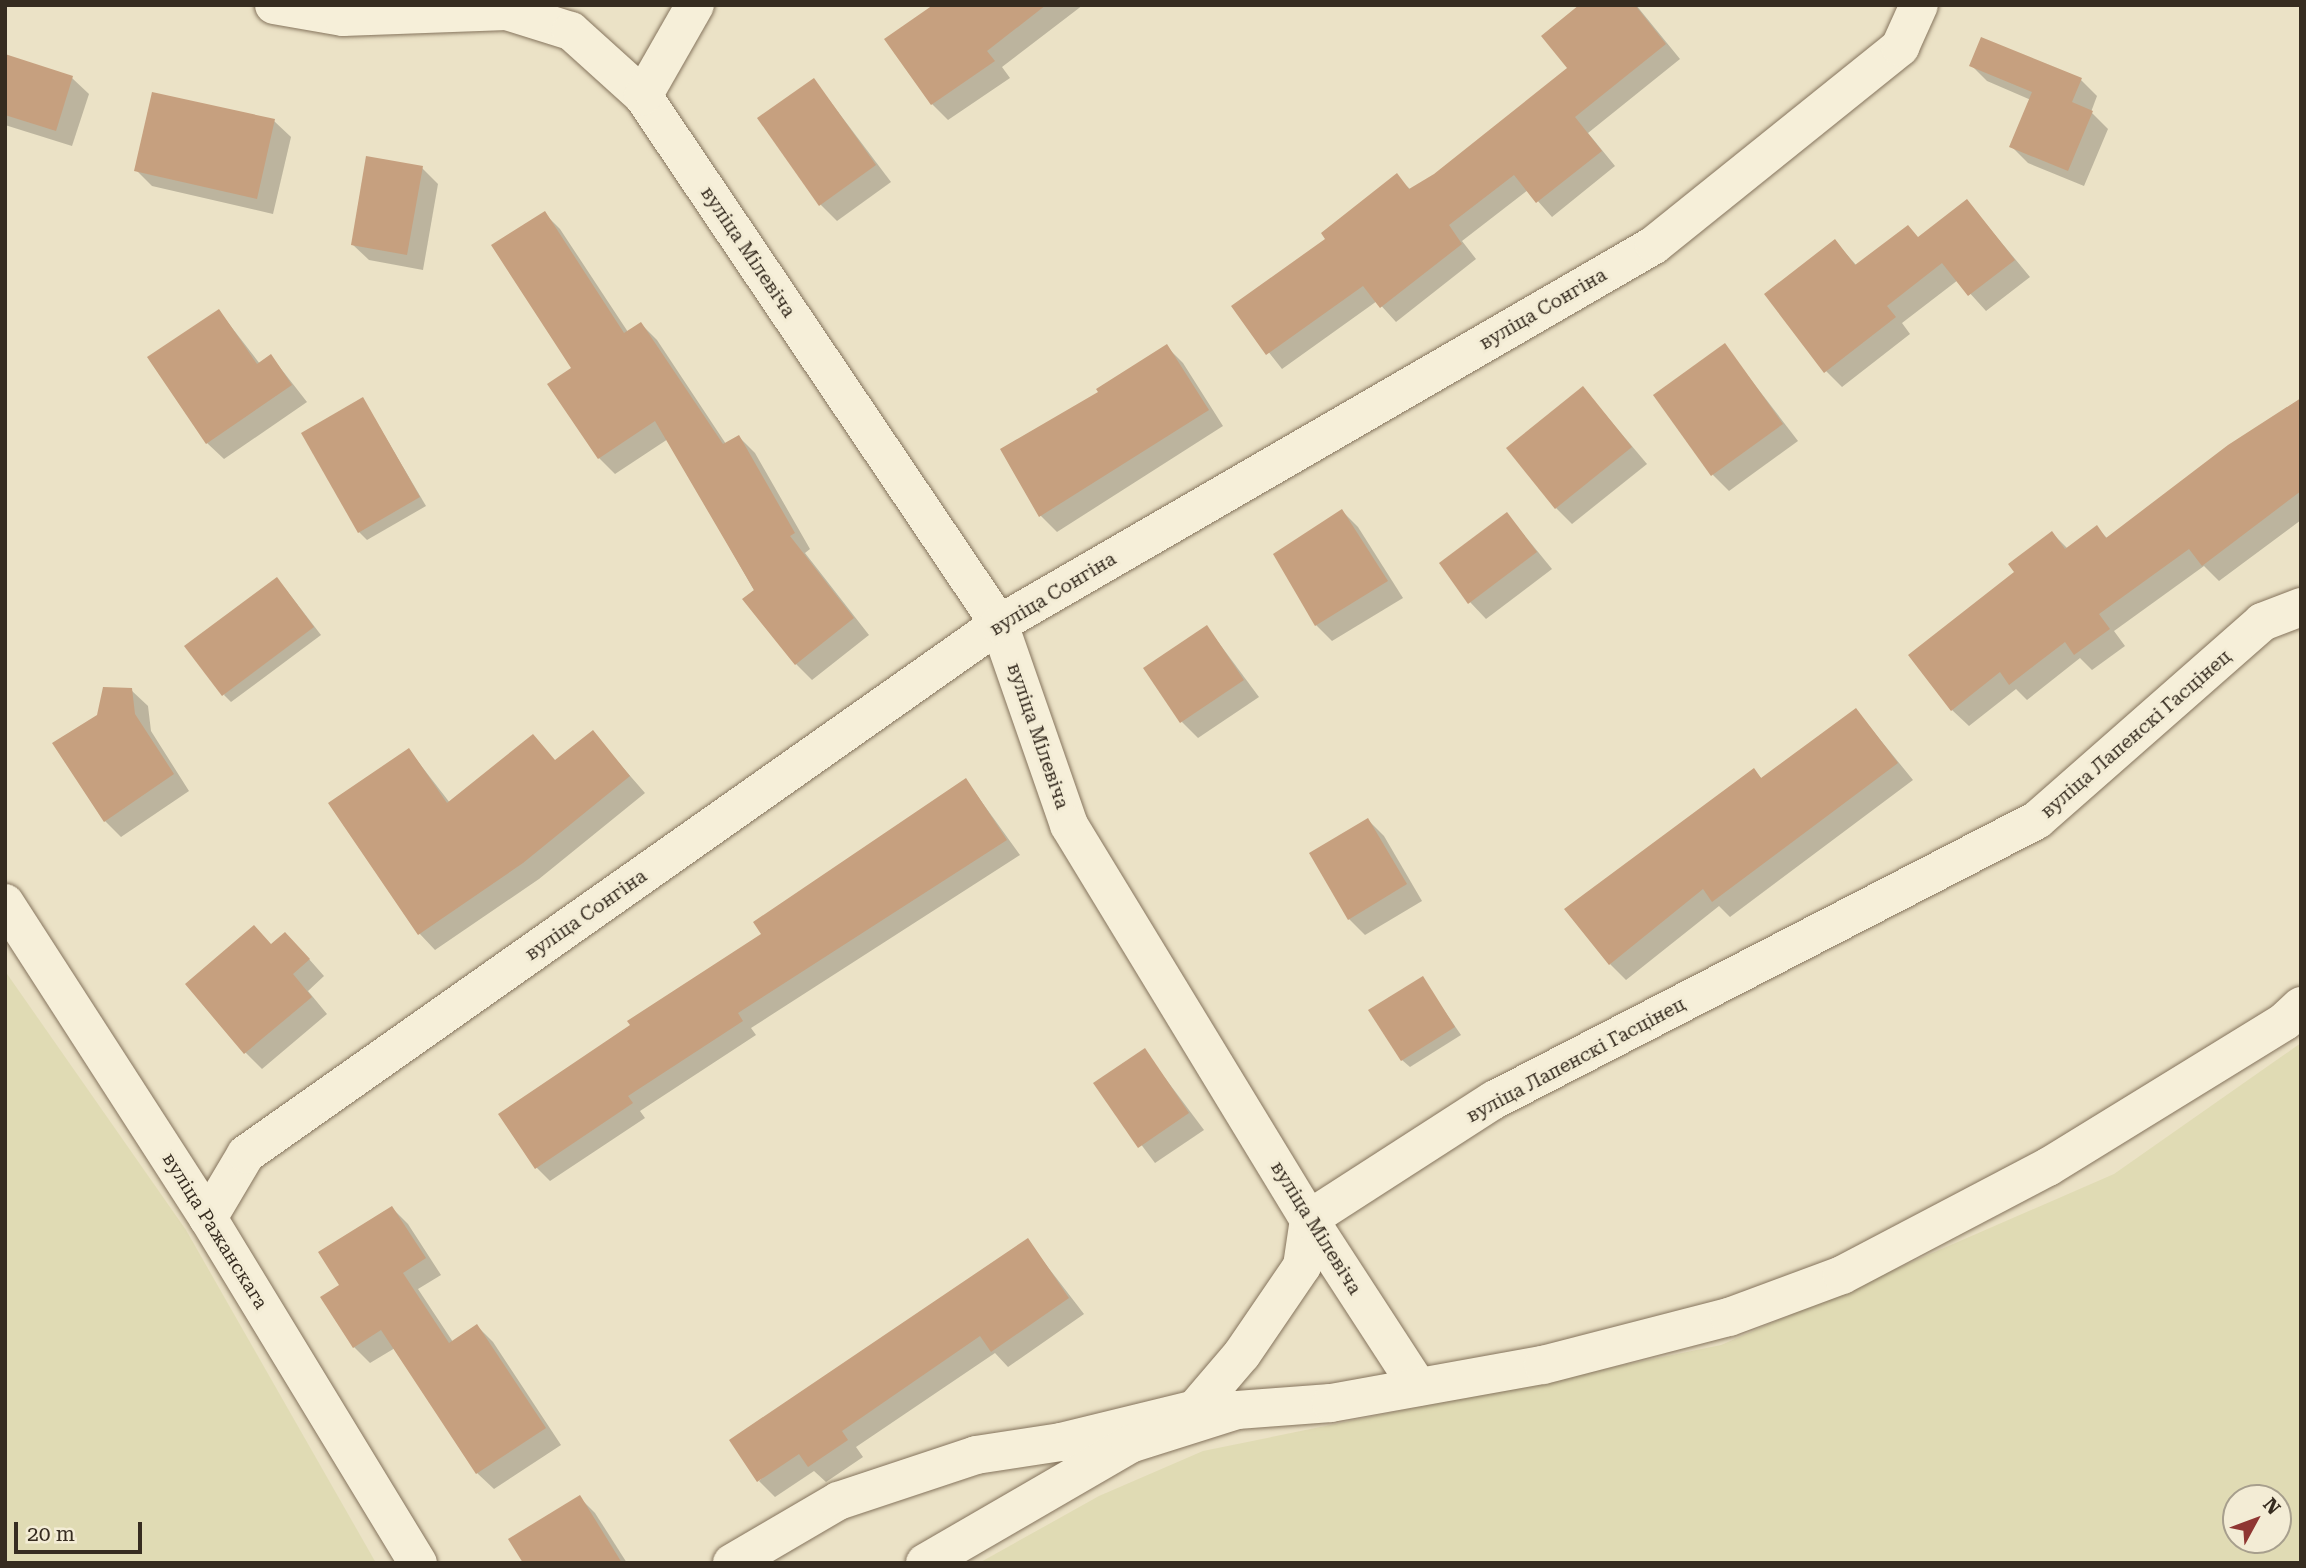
<!DOCTYPE html>
<html>
<head>
<meta charset="utf-8">
<style>
	body { margin:0 }
	#map { position:relative; width:2306px; height:1568px; overflow:hidden; background:#ebe2c6; font-family:"Roboto Serif",serif }
	div>[style] { position:absolute }
	.farmland>* { inset:0; background:#e0dbb4 }
	.shadow>* { inset:0; background:#0003 }
	.building>* { inset:0; background:#c6a07f }
	.roads { filter:drop-shadow(0 0 2px #85745d) drop-shadow(0 0 2px #85745d) }
	.minor>* { height:38px; margin:-19px; padding:0 19px; transform-origin:19px; border-radius:19px; background:#f6efd9 }
	span { translate:-50% -50%; white-space:nowrap; text-align:center; line-height:1.15; -webkit-text-stroke:6px #f3ecd5; paint-order:stroke }
	.street-label { font-size:19px; color:#362c20 }
	.frame { position:absolute; inset:0; border:7px solid #362c20; pointer-events:none }
	.north { position:absolute; left:2222px; top:1484px; width:70px; height:70px; box-sizing:border-box; background:#f3ecd5; border:2px solid #a79f8d; border-radius:50%; rotate:49deg; font-size:19px; font-weight:700; line-height:28px; text-align:center; color:#362c20 }
	.north::after { content:''; display:block; margin:auto; width:24px; height:32px; background:#8f3632; clip-path:polygon(50% 0,100% 100%,50% 72%,0 100%) }
	.scale { position:absolute; left:14px; top:1522px; width:128px; height:32px; box-sizing:border-box; border:4px solid #362c20; border-top:0; padding-left:9px; font-size:21px; line-height:24px; white-space:nowrap; color:#362c20; -webkit-text-stroke:5px #f3ecd5; paint-order:stroke }
</style>
</head>
<body>
<div id="map">
	<div class="farmland">
		<div style="clip-path:polygon(5px 971px,186px 1230px,376px 1563px,5px 1563px)"></div>
		<div style="clip-path:polygon(evenodd,2301px 1043px,2301px 1563px,979px 1563px,1099px 1496px,1203px 1451px,1721px 1345px,2114px 1174px,2301px 1043px,2236px 1498px,2278px 1498px,2278px 1540px,2236px 1540px,2236px 1498px)"></div>
	</div>
	<div class="shadow">
		<div style="clip-path:polygon(936px 5px,1083px 5px,1002px 67px,1010px 78px,948px 120px,932px 104px)"></div>
		<div style="clip-path:polygon(1582px 5px,1636px 5px,1680px 59px,1588px 133px,1615px 166px,1552px 217px,1528px 190px,1462px 241px,1476px 259px,1396px 322px,1377px 301px,1282px 369px,1233px 307px,1328px 239px,1396px 176px,1411px 190px,1435px 176px,1569px 68px)"></div>
		<div style="clip-path:polygon(5px 56px,72px 78px,89px 94px,72px 146px,5px 125px)"></div>
		<div style="clip-path:polygon(1971px 65px,2081px 80px,2097px 96px,2091px 112px,2108px 129px,2084px 186px,2028px 163px,2012px 147px,2031px 100px,1987px 81px)"></div>
		<div style="clip-path:polygon(814px 80px,891px 182px,837px 221px,821px 205px)"></div>
		<div style="clip-path:polygon(274px 121px,291px 137px,273px 214px,152px 186px,136px 170px)"></div>
		<div style="clip-path:polygon(422px 168px,438px 184px,423px 270px,369px 260px,352px 244px)"></div>
		<div style="clip-path:polygon(1967px 201px,2030px 277px,1986px 311px,1958px 280px,1902px 323px,1910px 334px,1842px 387px,1826px 371px,1835px 241px,1857px 266px,1919px 239px)"></div>
		<div style="clip-path:polygon(544px 213px,560px 229px,628px 332px,641px 324px,657px 340px,726px 444px,739px 437px,755px 453px,810px 549px,805px 553px,869px 635px,812px 680px,796px 664px,668px 439px,615px 474px,599px 458px,573px 369px)"></div>
		<div style="clip-path:polygon(219px 311px,260px 364px,271px 356px,307px 402px,224px 459px,207px 443px)"></div>
		<div style="clip-path:polygon(1166px 346px,1183px 363px,1223px 426px,1057px 532px,1041px 516px,1002px 450px,1100px 393px)"></div>
		<div style="clip-path:polygon(1725px 346px,1798px 441px,1729px 491px,1713px 475px)"></div>
		<div style="clip-path:polygon(1583px 388px,1647px 464px,1572px 524px,1556px 508px)"></div>
		<div style="clip-path:polygon(363px 399px,426px 506px,367px 540px,359px 532px)"></div>
		<div style="clip-path:polygon(2301px 400px,2301px 520px,2219px 581px,2204px 566px,2114px 631px,2125px 646px,2092px 670px,2080px 658px,2027px 700px,2016px 689px,1969px 726px,1952px 710px,2016px 572px,2052px 533px,2068px 549px,2097px 528px,2108px 539px)"></div>
		<div style="clip-path:polygon(1342px 511px,1358px 527px,1403px 598px,1332px 641px,1316px 625px)"></div>
		<div style="clip-path:polygon(1507px 514px,1552px 569px,1486px 619px,1470px 602px)"></div>
		<div style="clip-path:polygon(284px 587px,321px 635px,231px 702px,224px 695px)"></div>
		<div style="clip-path:polygon(1207px 627px,1259px 697px,1198px 738px,1182px 722px)"></div>
		<div style="clip-path:polygon(131px 690px,148px 706px,151px 731px,189px 791px,121px 837px,105px 821px,98px 716px)"></div>
		<div style="clip-path:polygon(1856px 710px,1913px 780px,1730px 917px,1719px 906px,1626px 980px,1610px 964px,1754px 770px,1762px 779px)"></div>
		<div style="clip-path:polygon(592px 732px,645px 793px,539px 879px,435px 950px,419px 933px,409px 750px,450px 803px,556px 761px)"></div>
		<div style="clip-path:polygon(966px 780px,1020px 855px,751px 1028px,756px 1035px,640px 1111px,645px 1118px,550px 1181px,536px 1167px,763px 934px)"></div>
		<div style="clip-path:polygon(1368px 820px,1384px 836px,1422px 901px,1365px 935px,1349px 919px)"></div>
		<div style="clip-path:polygon(272px 945px,301px 950px,324px 976px,308px 991px,327px 1014px,262px 1069px,245px 1052px)"></div>
		<div style="clip-path:polygon(1422px 978px,1461px 1035px,1410px 1067px,1402px 1060px)"></div>
		<div style="clip-path:polygon(1144px 1050px,1204px 1130px,1155px 1163px,1095px 1083px)"></div>
		<div style="clip-path:polygon(392px 1208px,408px 1224px,441px 1275px,418px 1289px,453px 1342px,477px 1326px,493px 1342px,561px 1445px,494px 1489px,477px 1473px,395px 1348px,370px 1363px,354px 1347px,342px 1286px)"></div>
		<div style="clip-path:polygon(1027px 1240px,1084px 1314px,1008px 1367px,995px 1353px,856px 1447px,863px 1457px,826px 1482px,814px 1471px,775px 1497px,759px 1481px)"></div>
		<div style="clip-path:polygon(579px 1497px,595px 1513px,627px 1563px,525px 1563px)"></div>
	</div>
	<div class="building">
		<div style="clip-path:polygon(933px 5px,1046px 5px,987px 51px,995px 61px,931px 105px,884px 39px)"></div>
		<div style="clip-path:polygon(1579px 5px,1635px 5px,1666px 44px,1575px 117px,1602px 151px,1536px 203px,1514px 175px,1449px 225px,1462px 244px,1380px 308px,1363px 286px,1266px 355px,1231px 306px,1325px 239px,1321px 233px,1397px 173px,1409px 189px,1434px 174px,1567px 68px,1541px 36px)"></div>
		<div style="clip-path:polygon(1981px 37px,2082px 78px,2072px 102px,2093px 111px,2068px 171px,2009px 147px,2032px 92px,1969px 66px)"></div>
		<div style="clip-path:polygon(5px 54px,73px 76px,56px 131px,5px 115px)"></div>
		<div style="clip-path:polygon(814px 78px,876px 165px,819px 206px,757px 118px)"></div>
		<div style="clip-path:polygon(152px 92px,275px 119px,257px 199px,134px 171px)"></div>
		<div style="clip-path:polygon(366px 156px,423px 166px,407px 255px,351px 245px)"></div>
		<div style="clip-path:polygon(1967px 199px,2015px 260px,1968px 296px,1942px 263px,1887px 306px,1896px 317px,1824px 373px,1764px 294px,1835px 239px,1855px 265px,1908px 225px,1918px 237px)"></div>
		<div style="clip-path:polygon(545px 211px,624px 333px,641px 322px,723px 444px,739px 435px,795px 533px,790px 536px,854px 618px,795px 665px,742px 599px,754px 590px,655px 421px,598px 459px,547px 384px,571px 368px,491px 245px)"></div>
		<div style="clip-path:polygon(219px 309px,257px 364px,271px 354px,292px 385px,206px 444px,147px 357px)"></div>
		<div style="clip-path:polygon(1725px 343px,1783px 424px,1711px 476px,1653px 395px)"></div>
		<div style="clip-path:polygon(1167px 344px,1209px 410px,1039px 517px,1000px 449px,1098px 392px,1096px 389px)"></div>
		<div style="clip-path:polygon(1583px 386px,1632px 447px,1555px 509px,1506px 448px)"></div>
		<div style="clip-path:polygon(363px 397px,420px 497px,358px 533px,301px 433px)"></div>
		<div style="clip-path:polygon(2301px 398px,2301px 491px,2202px 566px,2189px 549px,2099px 614px,2110px 629px,2074px 655px,2065px 642px,2009px 685px,2000px 672px,1951px 711px,1908px 655px,2014px 572px,2008px 564px,2052px 531px,2065px 549px,2097px 525px,2106px 538px,2228px 445px)"></div>
		<div style="clip-path:polygon(1342px 509px,1388px 581px,1315px 626px,1273px 554px)"></div>
		<div style="clip-path:polygon(1507px 512px,1537px 552px,1468px 604px,1439px 563px)"></div>
		<div style="clip-path:polygon(277px 577px,314px 627px,222px 696px,184px 646px)"></div>
		<div style="clip-path:polygon(1207px 625px,1244px 680px,1180px 723px,1143px 668px)"></div>
		<div style="clip-path:polygon(103px 687px,132px 688px,135px 714px,174px 774px,104px 822px,52px 743px,97px 715px)"></div>
		<div style="clip-path:polygon(1856px 708px,1898px 763px,1712px 902px,1703px 889px,1609px 965px,1564px 909px,1754px 768px,1761px 778px)"></div>
		<div style="clip-path:polygon(593px 730px,630px 776px,523px 863px,418px 935px,328px 803px,409px 748px,447px 803px,533px 734px,555px 760px)"></div>
		<div style="clip-path:polygon(966px 778px,1007px 840px,738px 1013px,743px 1021px,628px 1096px,633px 1103px,535px 1169px,498px 1114px,630px 1025px,627px 1021px,761px 934px,753px 922px)"></div>
		<div style="clip-path:polygon(1368px 818px,1407px 884px,1348px 920px,1309px 853px)"></div>
		<div style="clip-path:polygon(254px 925px,271px 944px,285px 932px,310px 959px,293px 974px,312px 997px,244px 1054px,185px 984px)"></div>
		<div style="clip-path:polygon(1423px 976px,1455px 1027px,1401px 1061px,1368px 1010px)"></div>
		<div style="clip-path:polygon(1145px 1048px,1189px 1113px,1138px 1148px,1093px 1083px)"></div>
		<div style="clip-path:polygon(392px 1206px,426px 1258px,403px 1273px,449px 1343px,477px 1324px,546px 1428px,476px 1474px,381px 1330px,353px 1348px,320px 1297px,339px 1285px,318px 1252px)"></div>
		<div style="clip-path:polygon(1028px 1238px,1069px 1298px,991px 1352px,980px 1336px,842px 1431px,848px 1440px,808px 1467px,799px 1454px,757px 1482px,729px 1440px)"></div>
		<div style="clip-path:polygon(580px 1495px,622px 1563px,523px 1563px,508px 1539px)"></div>
	</div>
	<div class="roads">
		<div class="minor">
			<div style="left:274px;top:5px;width:70px;rotate:9.9deg"></div>
			<div style="left:343px;top:17px;width:164px;rotate:-2.1deg"></div>
			<div style="left:507px;top:11px;width:67px;rotate:17.4deg"></div>
			<div style="left:571px;top:31px;width:97px;rotate:42.1deg"></div>
			<div style="left:643px;top:96px;width:637px;rotate:56.01deg"></div>
			<div style="left:999px;top:624px;width:213px;rotate:70.8deg"></div>
			<div style="left:1069px;top:825px;width:461px;rotate:58.7deg"></div>
			<div style="left:1309px;top:1219px;width:200px;rotate:57deg"></div>
			<div style="left:643px;top:96px;width:105px;rotate:-60.3deg"></div>
			<div style="left:5px;top:903px;width:375px;rotate:57.2deg"></div>
			<div style="left:208px;top:1218px;width:404px;rotate:58.7deg"></div>
			<div style="left:208px;top:1218px;width:74px;rotate:-59.3deg"></div>
			<div style="left:246px;top:1154px;width:921px;rotate:-35.14deg"></div>
			<div style="left:999px;top:624px;width:757px;rotate:-30.05deg"></div>
			<div style="left:1654px;top:245px;width:316px;rotate:-38.8deg"></div>
			<div style="left:1900px;top:47px;width:46px;rotate:-65.7deg"></div>
			<div style="left:732px;top:1563px;width:123px;rotate:-30.3deg"></div>
			<div style="left:838px;top:1501px;width:145px;rotate:-18.4deg"></div>
			<div style="left:976px;top:1455px;width:86px;rotate:-8.7deg"></div>
			<div style="left:1061px;top:1442px;width:138px;rotate:-13.8deg"></div>
			<div style="left:1195px;top:1409px;width:72px;rotate:-49.5deg"></div>
			<div style="left:1242px;top:1354px;width:107px;rotate:-55.7deg"></div>
			<div style="left:1302px;top:1266px;width:48px;rotate:-81.5deg"></div>
			<div style="left:1309px;top:1219px;width:220px;rotate:-32.8deg"></div>
			<div style="left:1494px;top:1100px;width:611px;rotate:-27.28deg"></div>
			<div style="left:2037px;top:820px;width:300px;rotate:-41.3deg"></div>
			<div style="left:2262px;top:622px;width:42px;rotate:-21deg"></div>
			<div style="left:925px;top:1563px;width:237px;rotate:-30.1deg"></div>
			<div style="left:1130px;top:1444px;width:112px;rotate:-17.6deg"></div>
			<div style="left:1237px;top:1410px;width:94px;rotate:-4.3deg"></div>
			<div style="left:1331px;top:1403px;width:215px;rotate:-10.2deg"></div>
			<div style="left:1543px;top:1365px;width:192px;rotate:-14.5deg"></div>
			<div style="left:1729px;top:1317px;width:121px;rotate:-20.4deg"></div>
			<div style="left:1842px;top:1275px;width:233px;rotate:-27.7deg"></div>
			<div style="left:2048px;top:1167px;width:278px;rotate:-31.6deg"></div>
			<div style="left:2285px;top:1021px;width:22px;rotate:-43deg"></div>
		</div>
	</div>
	<div class="street-label">
		<span style="left:748px;top:252px;rotate:56deg">вуліца Мілевіча</span>
		<span style="left:1543px;top:309px;rotate:-30deg">вуліца Сонгіна</span>
		<span style="left:1053px;top:594px;rotate:-31deg">вуліца Сонгіна</span>
		<span style="left:2136px;top:734px;rotate:-41deg">вуліца Лапенскі Гасцінец</span>
		<span style="left:1038px;top:736px;rotate:71deg">вуліца Мілевіча</span>
		<span style="left:586px;top:915px;rotate:-35deg">вуліца Сонгіна</span>
		<span style="left:1576px;top:1060px;rotate:-28deg">вуліца Лапенскі Гасцінец</span>
		<span style="left:1316px;top:1228px;rotate:58deg">вуліца Мілевіча</span>
		<span style="left:215px;top:1231px;rotate:58deg">вуліца Ражанскага</span>
	</div>
	<div class="frame"></div>
	<div class="north">N</div>
	<div class="scale">20 m</div>
</div>
</body>
</html>
